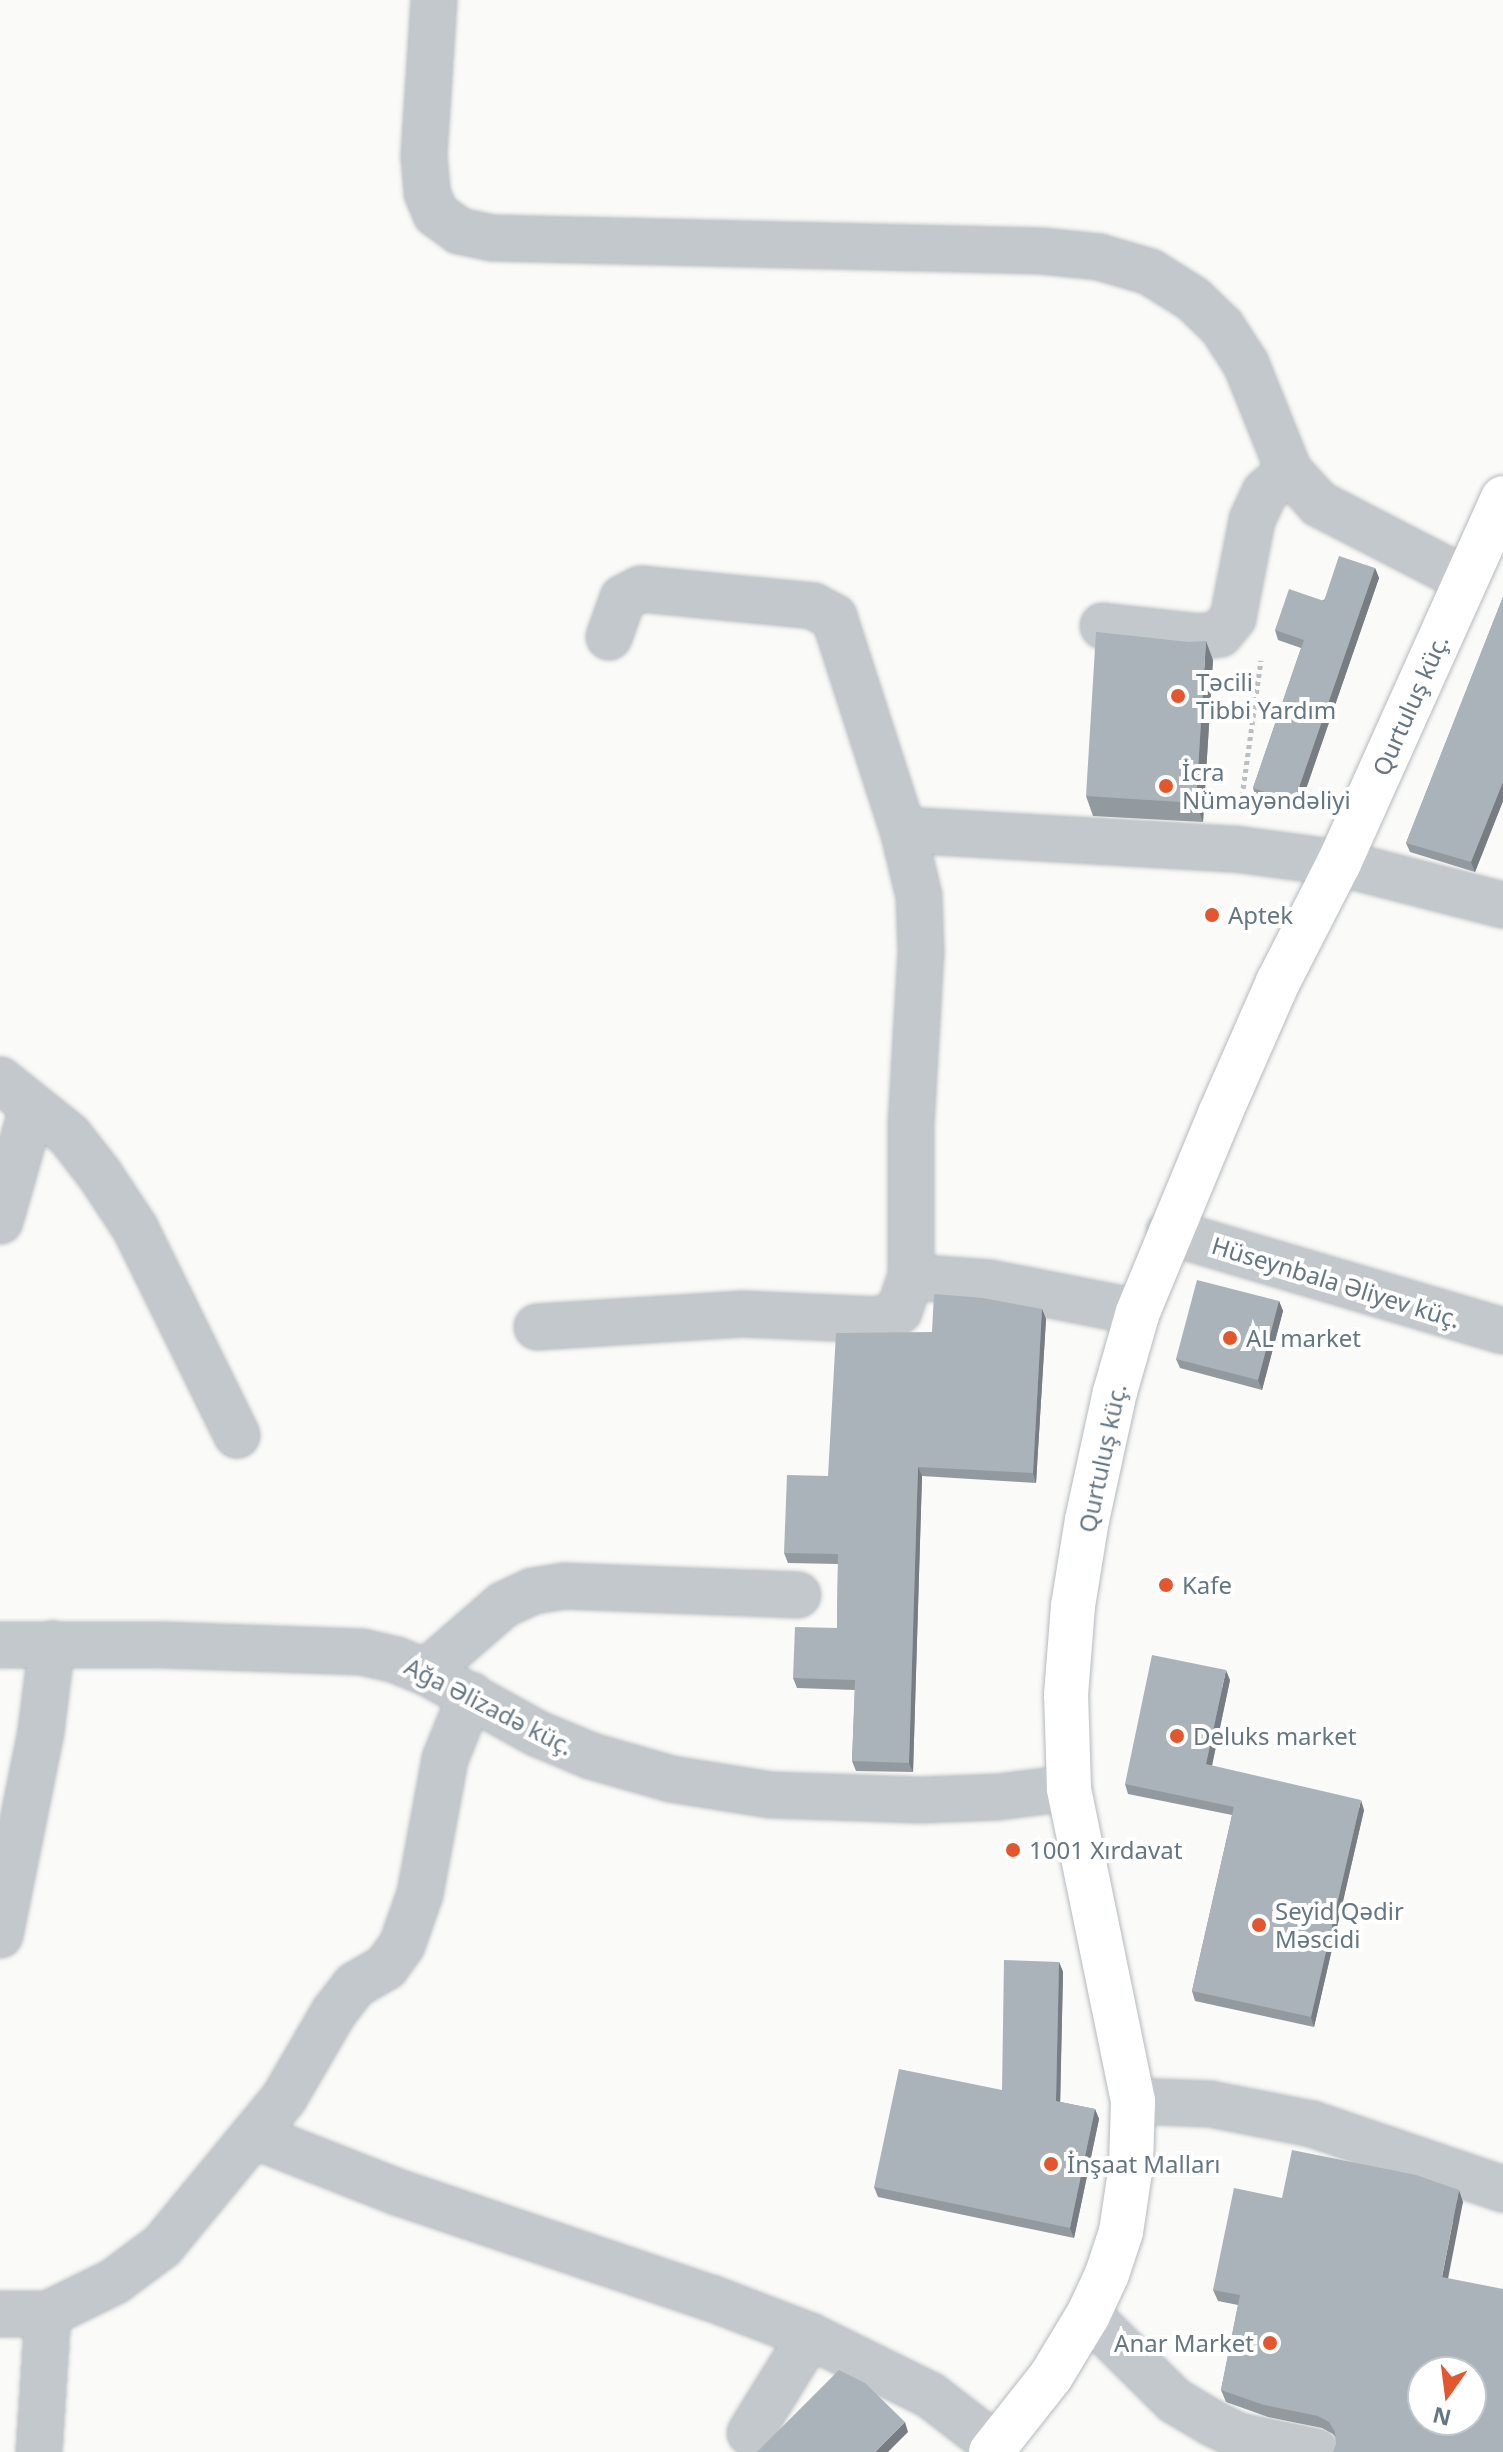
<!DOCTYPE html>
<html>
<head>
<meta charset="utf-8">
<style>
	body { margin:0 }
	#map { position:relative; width:1503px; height:2452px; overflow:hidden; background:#fafaf8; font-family:"Noto Sans",sans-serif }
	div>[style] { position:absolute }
	.path>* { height:5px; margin-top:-2.5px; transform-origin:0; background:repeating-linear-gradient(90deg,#bbbfc2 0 4px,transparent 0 8px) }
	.roads { filter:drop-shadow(0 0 2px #b5babe) drop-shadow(0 0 2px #b5babe) }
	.minor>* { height:44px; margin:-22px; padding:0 22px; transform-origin:22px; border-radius:22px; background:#c3c8cc }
	.major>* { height:44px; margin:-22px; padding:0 22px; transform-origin:22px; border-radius:22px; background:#fff }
	.wall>* { inset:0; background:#929a9f }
	.shaded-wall>* { inset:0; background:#777d82 }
	.building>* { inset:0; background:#aab3b9 }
	.dots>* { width:22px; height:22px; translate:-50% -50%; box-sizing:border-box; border:4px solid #fff; border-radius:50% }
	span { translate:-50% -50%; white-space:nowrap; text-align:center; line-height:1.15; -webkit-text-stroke:8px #fff; paint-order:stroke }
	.poi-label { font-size:24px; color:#657683 }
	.left { translate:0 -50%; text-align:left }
	.right { translate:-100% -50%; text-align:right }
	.street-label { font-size:24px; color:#657683 }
	.north { position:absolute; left:1407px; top:2356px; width:80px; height:80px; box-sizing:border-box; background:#fff; border:2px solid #c1c8cd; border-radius:50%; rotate:194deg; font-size:22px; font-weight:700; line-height:32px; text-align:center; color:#657683 }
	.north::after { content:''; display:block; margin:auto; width:28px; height:36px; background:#e4572e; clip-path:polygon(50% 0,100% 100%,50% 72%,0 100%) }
</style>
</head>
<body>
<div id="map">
	<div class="path">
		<div style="left:1241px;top:804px;width:145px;rotate:-82.1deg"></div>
	</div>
	<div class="roads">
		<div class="minor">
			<div style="left:434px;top:0;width:156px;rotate:93.7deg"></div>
			<div style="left:424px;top:156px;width:37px;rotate:85deg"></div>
			<div style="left:427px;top:193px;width:23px;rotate:67deg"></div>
			<div style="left:436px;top:214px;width:29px;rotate:36deg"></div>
			<div style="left:459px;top:231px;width:34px;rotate:12deg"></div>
			<div style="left:492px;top:238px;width:549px;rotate:1.36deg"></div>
			<div style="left:1041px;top:251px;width:58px;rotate:5.9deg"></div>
			<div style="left:1099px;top:257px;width:53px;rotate:16.4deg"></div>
			<div style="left:1150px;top:272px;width:51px;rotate:32.1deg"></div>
			<div style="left:1193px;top:299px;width:40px;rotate:44deg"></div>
			<div style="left:1222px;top:327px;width:44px;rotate:57deg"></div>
			<div style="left:1246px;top:364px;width:115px;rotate:68.1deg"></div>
			<div style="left:1289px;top:471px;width:45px;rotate:47.7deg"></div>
			<div style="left:1319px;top:504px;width:165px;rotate:27.3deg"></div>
			<div style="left:1103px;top:626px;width:97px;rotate:6.5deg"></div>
			<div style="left:1199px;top:637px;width:21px;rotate:-8deg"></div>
			<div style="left:1220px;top:634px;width:21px;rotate:-51deg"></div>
			<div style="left:1233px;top:618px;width:100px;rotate:-79deg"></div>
			<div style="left:1252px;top:520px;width:31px;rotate:-65deg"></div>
			<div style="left:1265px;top:492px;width:32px;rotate:-41deg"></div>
			<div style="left:609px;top:637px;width:41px;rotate:-70.3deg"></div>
			<div style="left:623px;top:598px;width:20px;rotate:-27deg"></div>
			<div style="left:641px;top:589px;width:173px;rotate:5.6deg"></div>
			<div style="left:813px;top:606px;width:24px;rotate:28deg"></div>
			<div style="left:834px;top:617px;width:224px;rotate:72.1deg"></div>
			<div style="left:0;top:1080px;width:88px;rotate:38.6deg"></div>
			<div style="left:69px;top:1135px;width:51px;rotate:52.2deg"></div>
			<div style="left:100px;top:1175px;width:64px;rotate:56.6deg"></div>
			<div style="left:135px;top:1228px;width:231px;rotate:63.8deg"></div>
			<div style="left:0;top:1221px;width:116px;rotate:-74.1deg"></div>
			<div style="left:1169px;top:1232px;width:348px;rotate:16.5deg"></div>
			<div style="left:911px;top:1277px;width:152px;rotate:-90deg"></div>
			<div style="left:911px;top:1125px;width:173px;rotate:-86.7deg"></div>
			<div style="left:921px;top:952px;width:56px;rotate:-92deg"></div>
			<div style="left:919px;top:896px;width:68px;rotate:-103.6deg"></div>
			<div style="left:903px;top:830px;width:333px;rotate:3.3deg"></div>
			<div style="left:1235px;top:849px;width:105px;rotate:7.7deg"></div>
			<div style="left:1339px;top:863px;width:169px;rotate:14.4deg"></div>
			<div style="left:537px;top:1327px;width:206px;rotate:-3.6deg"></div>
			<div style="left:743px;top:1314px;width:137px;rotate:2.5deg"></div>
			<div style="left:880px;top:1320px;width:21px;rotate:-25deg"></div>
			<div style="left:899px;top:1311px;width:36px;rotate:-71deg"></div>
			<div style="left:911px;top:1277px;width:79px;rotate:4.3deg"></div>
			<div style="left:990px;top:1283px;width:151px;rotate:11.1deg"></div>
			<div style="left:0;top:1645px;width:163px"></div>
			<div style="left:163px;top:1645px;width:199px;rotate:2deg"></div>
			<div style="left:362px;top:1652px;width:35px;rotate:13deg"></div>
			<div style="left:396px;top:1660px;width:32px;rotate:22deg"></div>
			<div style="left:426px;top:1672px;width:126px;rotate:29deg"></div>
			<div style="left:536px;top:1733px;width:60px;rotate:22.7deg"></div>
			<div style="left:591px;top:1756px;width:83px;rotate:16deg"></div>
			<div style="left:671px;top:1779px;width:101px;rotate:9.1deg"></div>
			<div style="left:771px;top:1795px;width:150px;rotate:1.9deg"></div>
			<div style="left:921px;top:1800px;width:77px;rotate:-2.2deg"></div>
			<div style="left:998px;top:1797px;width:72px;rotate:-7.2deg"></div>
			<div style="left:426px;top:1672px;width:102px;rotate:-41deg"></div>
			<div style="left:503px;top:1605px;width:33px;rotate:-25deg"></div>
			<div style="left:533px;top:1591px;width:32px;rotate:-9deg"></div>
			<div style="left:565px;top:1586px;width:233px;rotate:2.2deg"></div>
			<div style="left:0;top:1935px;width:208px;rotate:-78.6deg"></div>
			<div style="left:41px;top:1731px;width:88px;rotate:-82.8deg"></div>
			<div style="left:1133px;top:2101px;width:77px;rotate:2.2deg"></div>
			<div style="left:1210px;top:2104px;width:104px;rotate:11.1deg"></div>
			<div style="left:1312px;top:2124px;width:202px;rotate:18.8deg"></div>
			<div style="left:255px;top:2136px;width:156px;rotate:21.5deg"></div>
			<div style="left:400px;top:2193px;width:328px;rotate:18.7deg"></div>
			<div style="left:711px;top:2298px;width:106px;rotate:21deg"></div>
			<div style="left:810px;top:2336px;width:134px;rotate:26.2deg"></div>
			<div style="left:930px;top:2395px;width:83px;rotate:37.7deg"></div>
			<div style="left:0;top:2314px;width:48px"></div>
			<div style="left:48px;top:2314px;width:75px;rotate:-26.2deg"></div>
			<div style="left:115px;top:2281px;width:59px;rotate:-36.7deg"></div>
			<div style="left:162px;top:2246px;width:192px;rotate:-50.5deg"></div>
			<div style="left:284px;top:2098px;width:99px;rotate:-59.8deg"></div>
			<div style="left:334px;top:2012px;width:34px;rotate:-52deg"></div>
			<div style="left:355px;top:1985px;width:36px;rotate:-30deg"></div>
			<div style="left:386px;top:1967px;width:27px;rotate:-54deg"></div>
			<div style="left:402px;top:1945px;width:54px;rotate:-70.6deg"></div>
			<div style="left:420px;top:1894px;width:137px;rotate:-79.5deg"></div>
			<div style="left:445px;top:1759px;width:69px;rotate:-67.9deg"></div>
			<div style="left:1088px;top:2315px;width:122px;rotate:44.7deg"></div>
			<div style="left:1175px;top:2401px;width:43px;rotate:30.7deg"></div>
			<div style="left:1212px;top:2423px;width:30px;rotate:26deg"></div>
			<div style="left:1239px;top:2436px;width:79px;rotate:11.7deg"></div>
			<div style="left:750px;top:2433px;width:114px;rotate:-58.3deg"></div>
			<div style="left:39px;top:2452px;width:138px;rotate:-86.3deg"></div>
		</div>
		<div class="major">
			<div style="left:991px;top:2452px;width:97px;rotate:-51.7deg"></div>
			<div style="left:1051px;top:2376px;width:71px;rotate:-58.8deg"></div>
			<div style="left:1088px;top:2315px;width:45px;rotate:-65.1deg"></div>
			<div style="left:1107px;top:2274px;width:44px;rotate:-71.6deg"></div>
			<div style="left:1121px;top:2232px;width:68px;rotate:-81.5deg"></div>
			<div style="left:1131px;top:2165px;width:64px;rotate:-88.2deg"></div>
			<div style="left:1133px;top:2101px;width:319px;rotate:-101.6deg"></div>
			<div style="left:1069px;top:1788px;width:93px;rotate:-91.8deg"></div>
			<div style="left:1066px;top:1695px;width:89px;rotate:-85.5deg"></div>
			<div style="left:1073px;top:1606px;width:87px;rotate:-80.8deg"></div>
			<div style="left:1087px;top:1520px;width:131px;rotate:-77.7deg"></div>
			<div style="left:1115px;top:1392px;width:83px;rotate:-74deg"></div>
			<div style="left:1138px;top:1312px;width:214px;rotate:-67.5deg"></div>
			<div style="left:1220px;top:1114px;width:144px;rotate:-66.3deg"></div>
			<div style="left:1278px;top:982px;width:134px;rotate:-62.9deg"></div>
			<div style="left:1339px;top:863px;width:400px;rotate:-65.8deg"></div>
		</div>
	</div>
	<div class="wall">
		<div style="clip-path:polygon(1375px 568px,1379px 578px,1298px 812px,1256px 797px,1253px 788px,1301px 648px,1278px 640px,1275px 630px)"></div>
		<div style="clip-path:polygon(1503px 597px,1503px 801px,1475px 872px,1410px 852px,1406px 843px)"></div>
		<div style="clip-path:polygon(1213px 660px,1203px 822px,1093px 816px,1086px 796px)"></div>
		<div style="clip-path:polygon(1279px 1301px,1283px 1311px,1262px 1390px,1180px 1368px,1176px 1359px)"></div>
		<div style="clip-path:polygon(1042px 1309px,1046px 1319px,1036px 1483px,922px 1476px,913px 1772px,856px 1771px,852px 1761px,855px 1690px,797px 1688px,793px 1678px,837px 1628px,838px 1564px,788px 1563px,784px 1553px,828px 1476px,932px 1332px)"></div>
		<div style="clip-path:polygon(1230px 1680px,1212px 1766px,1364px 1810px,1314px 2027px,1195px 2001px,1192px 1991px,1232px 1815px,1128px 1794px,1125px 1784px)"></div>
		<div style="clip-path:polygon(1059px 1962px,1063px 1972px,1060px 2102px,1095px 2109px,1099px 2119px,1074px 2238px,878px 2197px,874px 2187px,1002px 2090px)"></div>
		<div style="clip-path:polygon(1282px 2198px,1463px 2202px,1336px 2444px,1336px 2438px,1333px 2434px,1322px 2428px,1268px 2417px,1226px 2402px,1221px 2390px,1238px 2305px,1218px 2301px,1213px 2290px)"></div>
	</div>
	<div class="shaded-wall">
		<div style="clip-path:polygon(1375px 568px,1379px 578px,1298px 812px,1294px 802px)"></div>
		<div style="clip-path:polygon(1206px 641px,1213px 660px,1203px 822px,1196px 803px)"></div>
		<div style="clip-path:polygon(1503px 782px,1503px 801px,1475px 872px,1471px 862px)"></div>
		<div style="clip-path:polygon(1279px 1301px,1283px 1311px,1262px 1390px,1258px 1380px)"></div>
		<div style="clip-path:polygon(1042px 1309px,1046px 1319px,1036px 1483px,1033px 1473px)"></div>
		<div style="clip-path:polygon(918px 1467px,922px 1476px,913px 1772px,909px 1763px)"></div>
		<div style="clip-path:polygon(1226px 1670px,1230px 1680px,1210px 1774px,1206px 1764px)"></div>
		<div style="clip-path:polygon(1361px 1800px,1364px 1810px,1314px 2027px,1311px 2017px)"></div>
		<div style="clip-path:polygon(1059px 1962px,1063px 1972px,1060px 2111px,1056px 2101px)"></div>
		<div style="clip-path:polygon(1095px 2109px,1099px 2119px,1074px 2238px,1070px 2228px)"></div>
		<div style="clip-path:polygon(1459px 2190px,1463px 2202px,1446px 2289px,1442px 2277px)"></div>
		<div style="clip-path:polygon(905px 2422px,908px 2432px,888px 2452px,875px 2452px)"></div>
	</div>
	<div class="building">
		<div style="clip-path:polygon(1339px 556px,1375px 568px,1294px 802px,1253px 788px,1304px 640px,1275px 630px,1289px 589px,1324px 601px)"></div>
		<div style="clip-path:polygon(1503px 597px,1503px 782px,1471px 862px,1406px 843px)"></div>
		<div style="clip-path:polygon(1096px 632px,1189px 642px,1206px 641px,1196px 803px,1086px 796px)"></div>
		<div style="clip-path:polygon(1197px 1280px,1279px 1301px,1258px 1380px,1176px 1359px)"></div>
		<div style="clip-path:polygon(934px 1294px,983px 1298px,1042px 1309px,1033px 1473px,918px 1467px,909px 1763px,852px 1761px,855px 1680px,793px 1678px,795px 1627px,837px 1628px,838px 1554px,784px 1553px,787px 1475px,828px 1476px,836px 1333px,932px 1332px)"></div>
		<div style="clip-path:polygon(1152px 1655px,1226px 1670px,1206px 1764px,1361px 1800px,1311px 2017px,1192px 1991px,1234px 1807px,1125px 1784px)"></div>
		<div style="clip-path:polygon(1004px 1960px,1059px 1962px,1056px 2101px,1095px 2109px,1070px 2228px,874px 2187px,899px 2069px,1002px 2090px)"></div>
		<div style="clip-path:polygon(evenodd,1292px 2150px,1416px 2175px,1459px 2190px,1442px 2277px,1503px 2289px,1503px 2452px,1333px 2452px,1336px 2444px,1335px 2432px,1329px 2422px,1318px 2416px,1264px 2405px,1221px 2390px,1240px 2295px,1213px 2290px,1234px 2188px,1282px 2198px,1292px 2150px,1423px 2372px,1471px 2372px,1471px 2420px,1423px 2420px,1423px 2372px)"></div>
		<div style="clip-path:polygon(839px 2370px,865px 2383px,905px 2422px,875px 2452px,757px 2452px)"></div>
	</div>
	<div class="dots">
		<div style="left:1178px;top:696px;background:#e4572e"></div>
		<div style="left:1166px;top:786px;background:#e4572e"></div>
		<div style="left:1212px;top:915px;background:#e4572e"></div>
		<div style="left:1230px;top:1338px;background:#e4572e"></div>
		<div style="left:1166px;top:1585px;background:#e4572e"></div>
		<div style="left:1177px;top:1736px;background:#e4572e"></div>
		<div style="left:1013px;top:1850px;background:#e4572e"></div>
		<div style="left:1259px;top:1925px;background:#e4572e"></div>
		<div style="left:1051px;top:2164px;background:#e4572e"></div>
		<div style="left:1270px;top:2343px;background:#e4572e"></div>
	</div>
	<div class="poi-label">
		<span class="left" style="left:1196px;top:696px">Təcili<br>Tibbi Yardım</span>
		<span class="left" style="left:1182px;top:786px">İcra<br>Nümayəndəliyi</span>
		<span class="left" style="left:1228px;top:915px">Aptek</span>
		<span class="left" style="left:1246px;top:1338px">AL market</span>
		<span class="left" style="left:1182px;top:1585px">Kafe</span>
		<span class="left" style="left:1193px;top:1736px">Deluks market</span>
		<span class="left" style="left:1029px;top:1850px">1001 Xırdavat</span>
		<span class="left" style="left:1275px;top:1925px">Seyid Qədir<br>Məscidi</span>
		<span class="left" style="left:1067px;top:2164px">İnşaat Malları</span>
		<span class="right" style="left:1254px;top:2343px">Anar Market</span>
	</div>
	<div class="street-label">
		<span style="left:1410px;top:705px;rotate:-66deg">Qurtuluş küç.</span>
		<span style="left:1336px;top:1282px;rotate:17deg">Hüseynbala Əliyev küç.</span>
		<span style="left:1102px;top:1458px;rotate:-78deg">Qurtuluş küç.</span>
		<span style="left:489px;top:1706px;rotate:27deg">Ağa Əlizadə küç.</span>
	</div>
	<div class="north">N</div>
</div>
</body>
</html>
